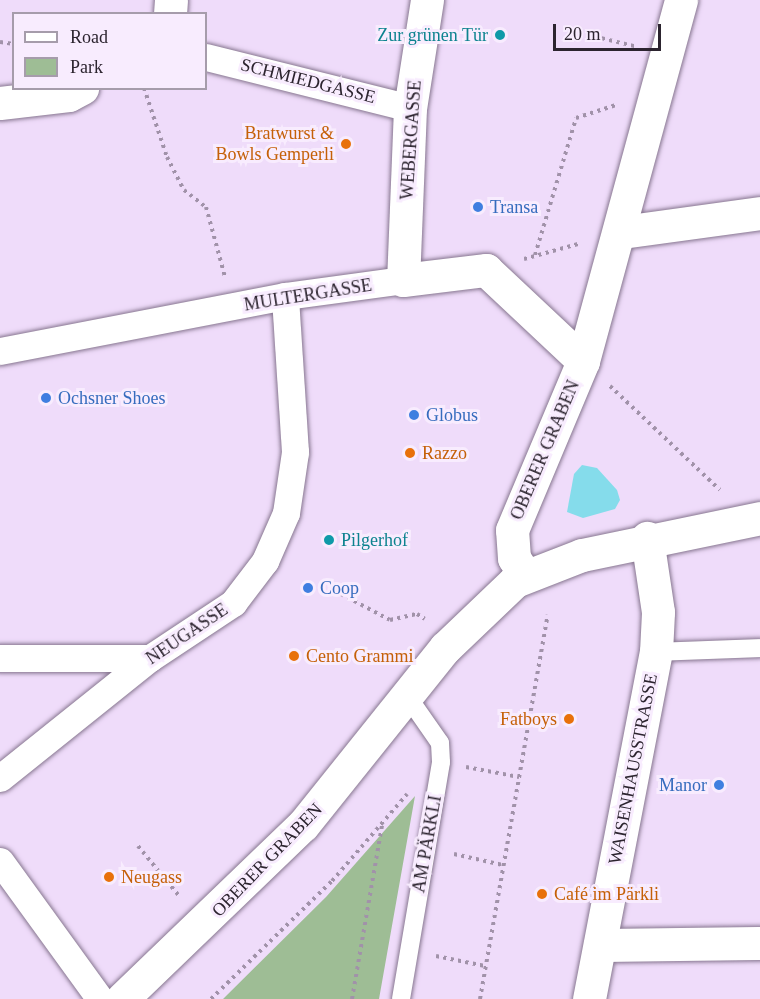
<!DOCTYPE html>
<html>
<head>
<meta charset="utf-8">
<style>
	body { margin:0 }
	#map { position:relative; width:760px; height:999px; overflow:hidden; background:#efdcfa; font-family:"Times New Roman",serif }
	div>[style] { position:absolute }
	.green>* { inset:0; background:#9ebd95 }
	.water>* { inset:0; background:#85dceb }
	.path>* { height:4px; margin-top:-2px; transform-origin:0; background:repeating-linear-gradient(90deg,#a192a9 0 3px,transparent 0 7.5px) }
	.roads { filter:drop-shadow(0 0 2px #877690) drop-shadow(0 0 2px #877690) }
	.service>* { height:18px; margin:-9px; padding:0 9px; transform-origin:9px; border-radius:9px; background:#fff }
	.pedestrian>* { height:27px; margin:-13.5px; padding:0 13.5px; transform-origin:13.5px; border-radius:13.5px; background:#fff }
	.minor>* { height:33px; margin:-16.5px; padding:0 16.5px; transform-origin:16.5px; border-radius:16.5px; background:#fff }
	.tertiary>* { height:33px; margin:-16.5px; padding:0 16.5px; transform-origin:16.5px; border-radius:16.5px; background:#fff }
	.secondary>* { height:33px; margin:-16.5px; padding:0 16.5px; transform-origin:16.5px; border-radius:16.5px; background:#fff }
	.dots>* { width:16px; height:16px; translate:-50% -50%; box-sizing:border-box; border:3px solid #f8ecfe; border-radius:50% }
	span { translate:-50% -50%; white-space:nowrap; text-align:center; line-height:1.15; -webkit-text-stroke:6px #f8ecfe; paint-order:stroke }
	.culture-label { font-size:18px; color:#0d838f }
	.right { translate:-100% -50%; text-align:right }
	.left { translate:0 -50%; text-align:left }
	.street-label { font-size:18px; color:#2c242f }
	.food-label { font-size:18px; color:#c56008 }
	.shop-label { font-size:18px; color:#366cbe }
	.legend { position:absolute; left:12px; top:12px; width:195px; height:78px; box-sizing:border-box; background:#f8ecfe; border:2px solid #a69cab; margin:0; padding:8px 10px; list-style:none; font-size:18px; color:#2c242f }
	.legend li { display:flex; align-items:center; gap:12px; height:30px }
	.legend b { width:30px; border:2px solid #a69cab }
	.scale { position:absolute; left:553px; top:24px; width:108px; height:27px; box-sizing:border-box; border:3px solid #2c242f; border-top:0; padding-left:8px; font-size:18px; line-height:21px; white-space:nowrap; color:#2c242f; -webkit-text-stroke:4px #f8ecfe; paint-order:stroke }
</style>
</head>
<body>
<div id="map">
	<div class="green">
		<div style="clip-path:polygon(415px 796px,379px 999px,223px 999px,326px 897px)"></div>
	</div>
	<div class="water">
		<div style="clip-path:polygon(582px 465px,597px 468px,617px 490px,620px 500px,615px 509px,583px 518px,567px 512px,574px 474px)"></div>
	</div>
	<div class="path">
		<div style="left:580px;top:33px;width:56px;rotate:13.5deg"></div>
		<div style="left:0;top:42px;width:14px;rotate:8deg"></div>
		<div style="left:144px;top:88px;width:73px;rotate:71.6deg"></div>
		<div style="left:167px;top:157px;width:37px;rotate:63deg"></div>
		<div style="left:184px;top:190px;width:28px;rotate:38deg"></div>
		<div style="left:206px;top:207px;width:73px;rotate:74.8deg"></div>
		<div style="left:535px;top:255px;width:143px;rotate:-73.3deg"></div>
		<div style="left:576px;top:118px;width:42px;rotate:-18deg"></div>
		<div style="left:524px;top:259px;width:56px;rotate:-15.5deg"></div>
		<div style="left:610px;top:386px;width:151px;rotate:43.4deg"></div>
		<div style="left:341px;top:594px;width:55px;rotate:28deg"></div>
		<div style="left:390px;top:620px;width:28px;rotate:-13deg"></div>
		<div style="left:417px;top:614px;width:9px;rotate:32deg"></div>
		<div style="left:466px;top:767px;width:54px;rotate:10.7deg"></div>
		<div style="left:138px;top:846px;width:66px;rotate:50.5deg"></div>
		<div style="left:454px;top:854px;width:50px;rotate:12.7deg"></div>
		<div style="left:436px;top:956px;width:50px;rotate:11.5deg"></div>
		<div style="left:211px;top:999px;width:169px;rotate:-44.3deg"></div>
		<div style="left:332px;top:881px;width:115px;rotate:-49.2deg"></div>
		<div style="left:352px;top:999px;width:177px;rotate:-80.2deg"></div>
		<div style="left:480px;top:999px;width:390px;rotate:-80deg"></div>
	</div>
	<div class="roads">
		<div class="service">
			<div style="left:656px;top:652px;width:104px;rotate:-2.2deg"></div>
			<div style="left:401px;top:999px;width:240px;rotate:-80.4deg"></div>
			<div style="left:441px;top:762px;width:19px;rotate:-93deg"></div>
			<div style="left:440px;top:743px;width:56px;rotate:-124.8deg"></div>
		</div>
		<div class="pedestrian">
			<div style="left:206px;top:57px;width:210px;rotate:14deg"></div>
			<div style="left:0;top:351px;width:290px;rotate:-10.9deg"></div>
			<div style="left:285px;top:296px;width:119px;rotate:-7.7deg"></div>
			<div style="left:0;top:658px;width:150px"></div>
			<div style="left:0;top:778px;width:192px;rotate:-38.7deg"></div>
			<div style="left:150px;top:658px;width:100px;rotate:-33.5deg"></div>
			<div style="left:233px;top:603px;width:53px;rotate:-52.7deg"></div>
			<div style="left:265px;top:561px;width:52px;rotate:-66.4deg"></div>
			<div style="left:286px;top:513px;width:62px;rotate:-81.6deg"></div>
			<div style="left:295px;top:452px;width:156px;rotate:-93.7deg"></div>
			<div style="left:0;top:861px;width:170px;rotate:54.1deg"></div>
		</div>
		<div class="minor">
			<div style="left:427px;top:0;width:109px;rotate:98.9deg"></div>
			<div style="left:410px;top:108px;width:172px;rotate:92.3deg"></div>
			<div style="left:403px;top:280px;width:84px;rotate:-6.9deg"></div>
			<div style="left:486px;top:270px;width:133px;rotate:43.2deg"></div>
			<div style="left:170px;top:14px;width:14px;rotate:-86deg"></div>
			<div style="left:0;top:103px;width:69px;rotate:-6.6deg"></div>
			<div style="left:69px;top:95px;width:15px;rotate:-28deg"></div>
			<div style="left:622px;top:232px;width:139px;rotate:-7.8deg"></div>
			<div style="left:600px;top:945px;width:160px;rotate:-0.7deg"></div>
			<div style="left:589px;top:999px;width:353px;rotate:-79.1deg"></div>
			<div style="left:656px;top:652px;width:40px;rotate:-87.1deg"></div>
			<div style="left:658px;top:612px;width:75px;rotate:-98.5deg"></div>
		</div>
		<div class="tertiary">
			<div style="left:525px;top:575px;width:20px;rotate:-123deg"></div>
			<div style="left:514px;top:558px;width:28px;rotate:-94deg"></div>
			<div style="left:512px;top:530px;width:183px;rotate:-67.2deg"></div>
			<div style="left:583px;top:361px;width:374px;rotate:-74.8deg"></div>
		</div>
		<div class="secondary">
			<div style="left:122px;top:999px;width:251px;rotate:-43.9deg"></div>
			<div style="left:303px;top:825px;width:227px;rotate:-51.3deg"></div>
			<div style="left:445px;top:648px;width:97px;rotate:-43.7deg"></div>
			<div style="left:515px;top:581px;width:72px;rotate:-21.2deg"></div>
			<div style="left:582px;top:555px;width:182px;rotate:-11.7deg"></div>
		</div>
	</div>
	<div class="dots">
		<div style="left:500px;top:35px;background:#0f9aa8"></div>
		<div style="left:346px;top:144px;background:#e8710a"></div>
		<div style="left:478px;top:207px;background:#3f7fe0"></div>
		<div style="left:46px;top:398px;background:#3f7fe0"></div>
		<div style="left:414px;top:415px;background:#3f7fe0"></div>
		<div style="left:410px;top:453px;background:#e8710a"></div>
		<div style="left:329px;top:540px;background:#0f9aa8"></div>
		<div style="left:308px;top:588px;background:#3f7fe0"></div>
		<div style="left:294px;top:656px;background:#e8710a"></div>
		<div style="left:569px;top:719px;background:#e8710a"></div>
		<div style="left:719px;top:785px;background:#3f7fe0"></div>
		<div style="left:109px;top:877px;background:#e8710a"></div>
		<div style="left:542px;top:894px;background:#e8710a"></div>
	</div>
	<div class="culture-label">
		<span class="right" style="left:488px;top:35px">Zur grünen Tür</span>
		<span class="left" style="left:341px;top:540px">Pilgerhof</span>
	</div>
	<div class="street-label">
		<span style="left:308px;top:81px;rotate:14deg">SCHMIEDGASSE</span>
		<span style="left:411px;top:140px;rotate:-86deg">WEBERGASSE</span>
		<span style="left:308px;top:295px;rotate:-9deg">MULTERGASSE</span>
		<span style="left:545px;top:450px;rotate:-67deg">OBERER GRABEN</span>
		<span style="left:187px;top:634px;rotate:-34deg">NEUGASSE</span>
		<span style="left:633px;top:769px;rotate:-79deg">WAISENHAUSSTRASSE</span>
		<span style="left:427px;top:844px;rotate:-80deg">AM PÄRKLI</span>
		<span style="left:267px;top:860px;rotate:-46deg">OBERER GRABEN</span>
	</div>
	<div class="food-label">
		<span class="right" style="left:334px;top:144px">Bratwurst &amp;<br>Bowls Gemperli</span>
		<span class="left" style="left:422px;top:453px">Razzo</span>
		<span class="left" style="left:306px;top:656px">Cento Grammi</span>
		<span class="right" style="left:557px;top:719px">Fatboys</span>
		<span class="left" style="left:121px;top:877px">Neugass</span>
		<span class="left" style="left:554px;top:894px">Café im Pärkli</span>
	</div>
	<div class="shop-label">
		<span class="left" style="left:490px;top:207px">Transa</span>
		<span class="left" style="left:58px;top:398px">Ochsner Shoes</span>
		<span class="left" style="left:426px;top:415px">Globus</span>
		<span class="left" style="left:320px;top:588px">Coop</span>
		<span class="right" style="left:707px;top:785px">Manor</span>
	</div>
	<ul class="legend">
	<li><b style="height:8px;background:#fff"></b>Road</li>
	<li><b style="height:16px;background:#9ebd95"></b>Park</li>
	</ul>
	<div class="scale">20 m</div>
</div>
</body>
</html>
